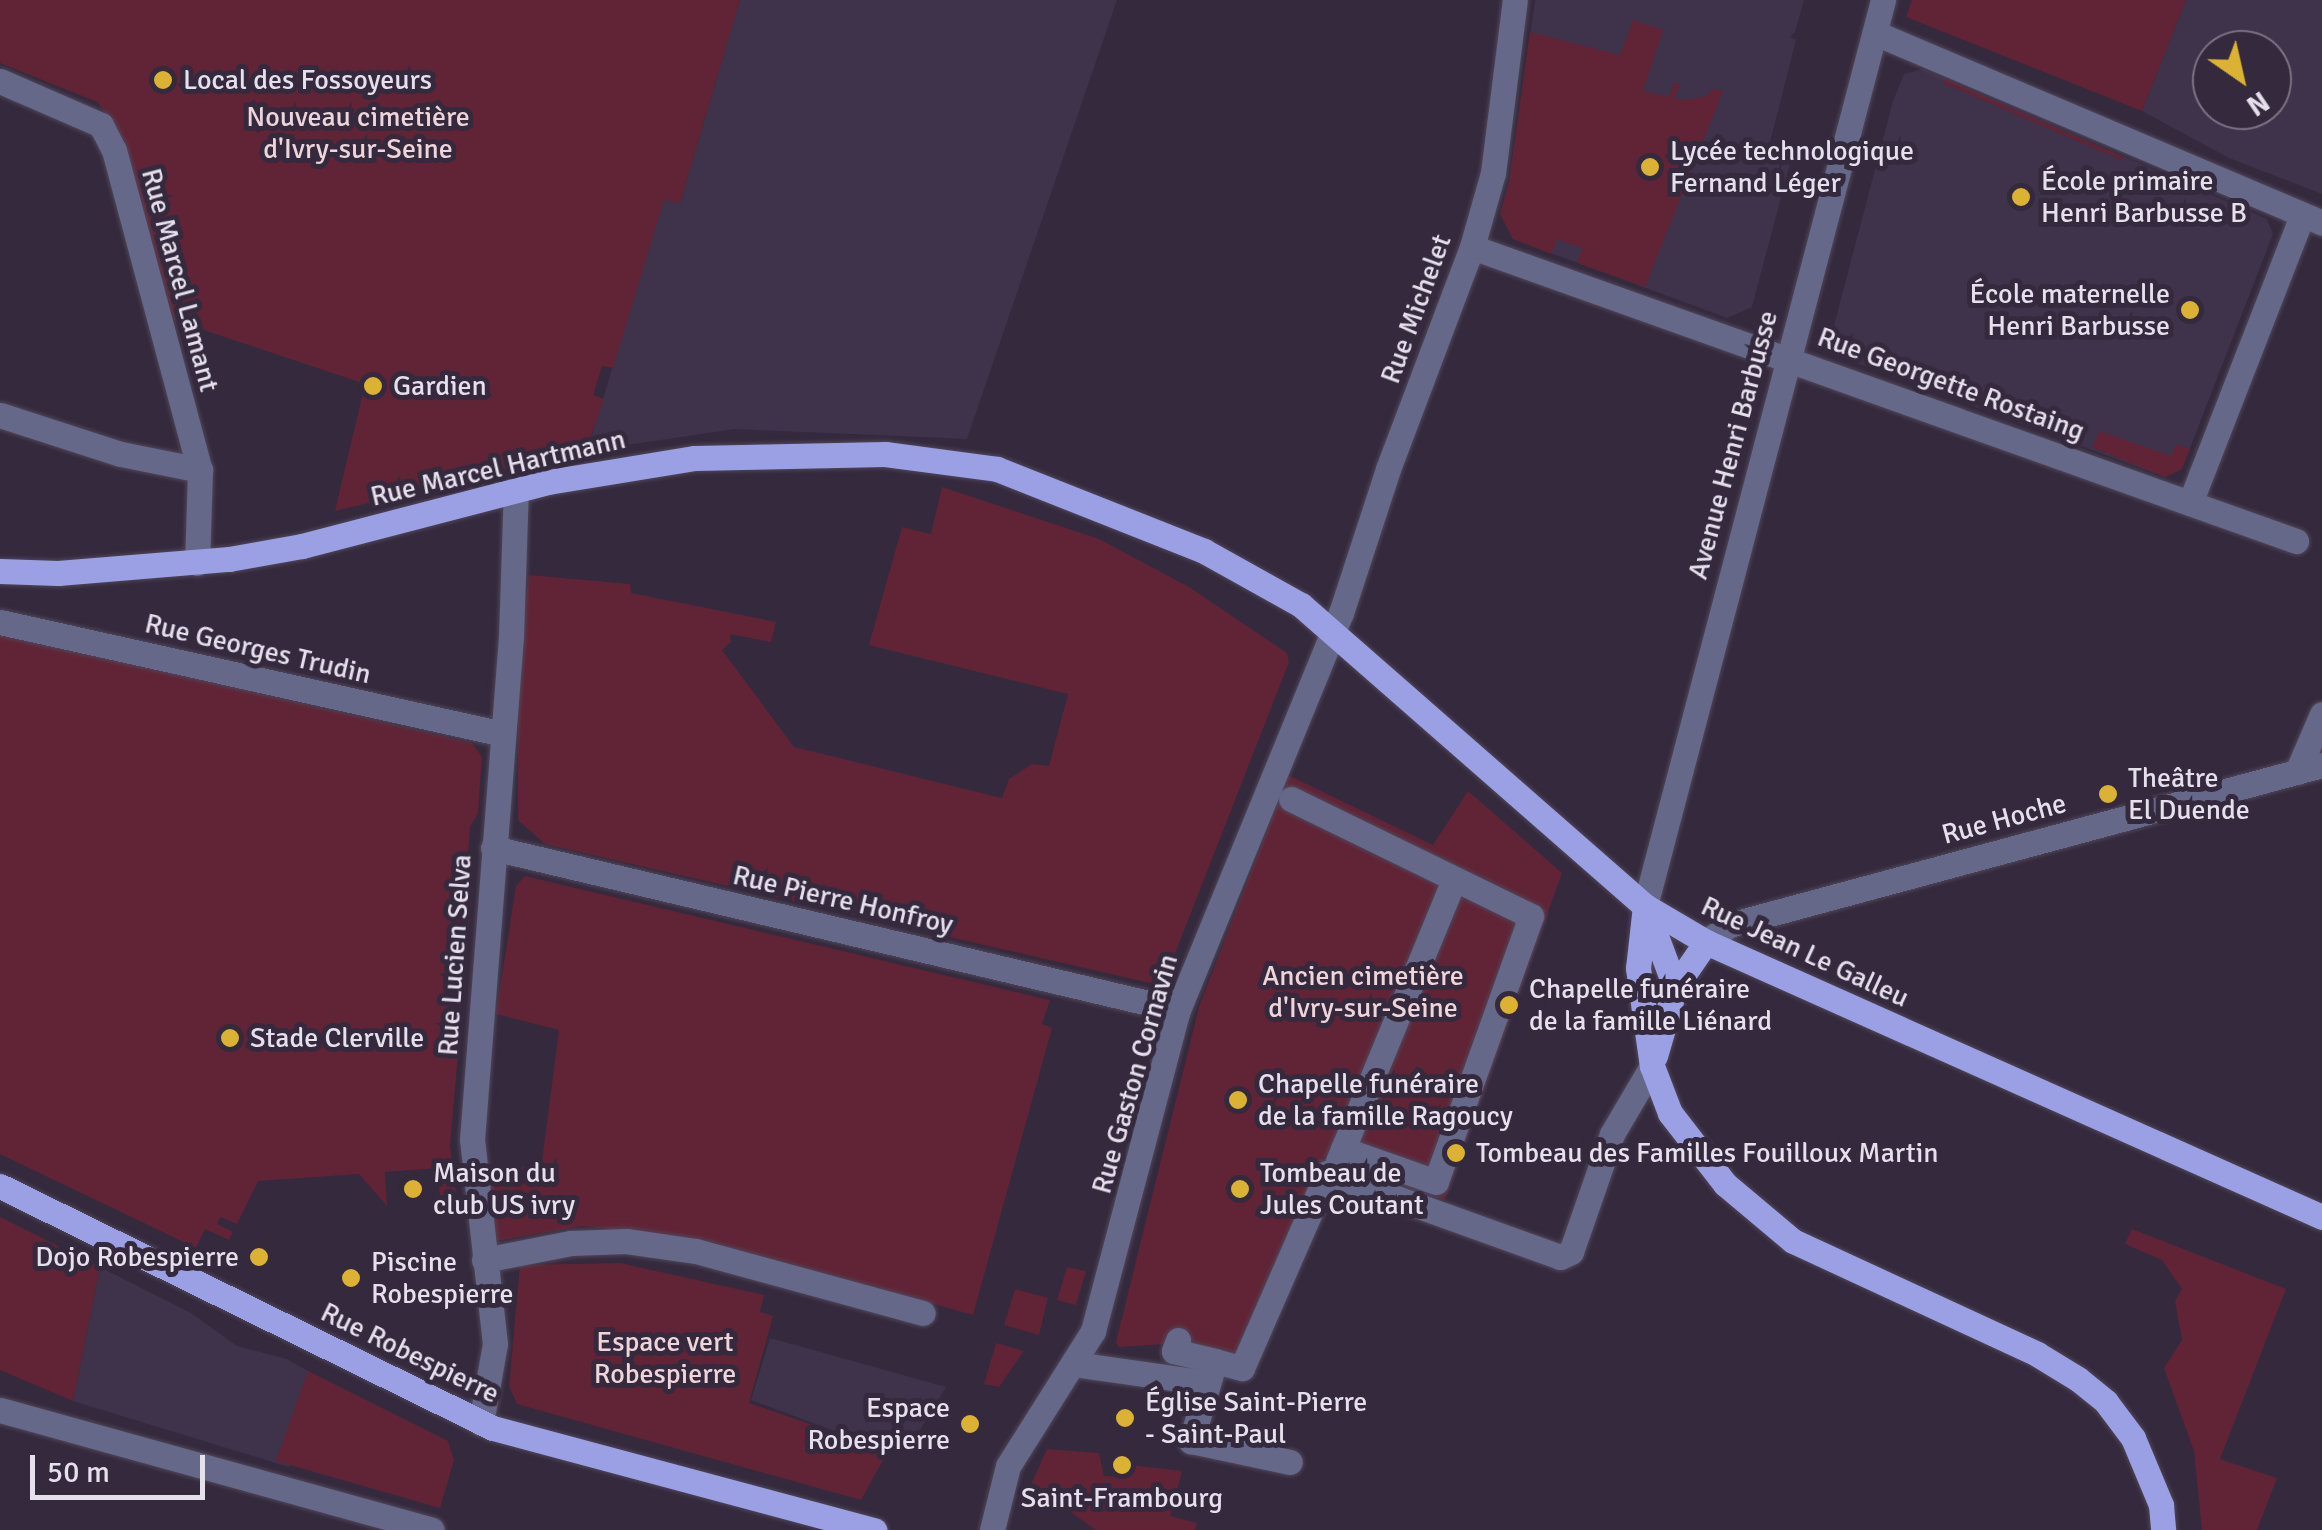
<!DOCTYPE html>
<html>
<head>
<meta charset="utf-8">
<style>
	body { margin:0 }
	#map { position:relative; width:2322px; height:1530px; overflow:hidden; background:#34293d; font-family:Signika,sans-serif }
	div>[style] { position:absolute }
	.built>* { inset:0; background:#3f324b }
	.green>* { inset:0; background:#612436 }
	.roads { filter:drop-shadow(0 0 2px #504659) drop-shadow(0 0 2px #504659) }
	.minor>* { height:25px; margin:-12.5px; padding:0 12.5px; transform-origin:12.5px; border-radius:12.5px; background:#656889 }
	.major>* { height:25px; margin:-12.5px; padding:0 12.5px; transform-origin:12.5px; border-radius:12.5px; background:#9ba0e5 }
	.dots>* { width:28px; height:28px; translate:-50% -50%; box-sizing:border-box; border:5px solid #34293d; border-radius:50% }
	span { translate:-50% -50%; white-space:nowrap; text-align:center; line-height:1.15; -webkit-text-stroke:10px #34293d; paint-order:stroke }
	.poi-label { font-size:28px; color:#e6e0ed }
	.left { translate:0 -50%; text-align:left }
	.right { translate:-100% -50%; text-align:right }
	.park-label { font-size:28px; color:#efd5d9 }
	.street-label { font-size:28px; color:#e6e0ed }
	.north { position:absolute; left:2192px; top:30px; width:100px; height:100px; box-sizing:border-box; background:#34293d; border:2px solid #7b7283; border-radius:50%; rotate:146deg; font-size:28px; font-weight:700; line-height:40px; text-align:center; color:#e6e0ed }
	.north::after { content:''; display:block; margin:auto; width:35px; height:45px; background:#dbb233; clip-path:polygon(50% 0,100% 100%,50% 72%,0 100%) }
	.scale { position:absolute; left:30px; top:1455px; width:175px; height:45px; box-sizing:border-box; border:5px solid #e6e0ed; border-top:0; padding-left:12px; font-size:30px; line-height:35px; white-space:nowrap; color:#e6e0ed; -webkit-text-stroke:8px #34293d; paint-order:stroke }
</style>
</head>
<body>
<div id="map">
	<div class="built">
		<div style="clip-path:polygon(740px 0,1117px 0,967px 439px,734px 429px,587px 451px,664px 199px,680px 203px)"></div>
		<div style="clip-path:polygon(1535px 0,1804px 0,1795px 32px,1790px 37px,1796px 40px,1770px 142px,1793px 152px,1752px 307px,1727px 318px,1513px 239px,1500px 214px,1509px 182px)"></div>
		<div style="clip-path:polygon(evenodd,2186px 0,2322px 0,2322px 194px,2229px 158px,2142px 111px,2186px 0,2212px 50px,2272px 50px,2272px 110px,2212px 110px,2212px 50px)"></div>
		<div style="clip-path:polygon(1923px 69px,2267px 219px,2273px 234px,2182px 469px,2165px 477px,1827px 352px,1893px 101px,1904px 74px)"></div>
		<div style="clip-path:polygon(100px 1267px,191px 1313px,237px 1346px,287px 1359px,320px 1378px,289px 1467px,73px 1401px)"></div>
		<div style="clip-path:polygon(770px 1338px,946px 1387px,909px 1448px,895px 1441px,888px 1451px,751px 1400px)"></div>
	</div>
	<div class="green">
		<div style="clip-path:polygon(0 0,740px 0,680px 203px,664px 200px,613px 368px,602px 366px,593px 395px,604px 399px,586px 451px,335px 511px,365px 384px,174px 320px,118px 128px,97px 102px,0 63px)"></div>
		<div style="clip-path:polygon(1912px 0,2186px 0,2142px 111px,1906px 17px)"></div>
		<div style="clip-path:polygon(1633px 20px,1663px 30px,1643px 91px,1668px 97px,1674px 83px,1680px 84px,1674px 98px,1685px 100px,1706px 96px,1713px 89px,1723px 91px,1645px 287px,1577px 263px,1582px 248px,1557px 239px,1551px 254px,1513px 239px,1500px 214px,1509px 182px,1530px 32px,1620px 55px)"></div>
		<div style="clip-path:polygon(1945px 79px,2123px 157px,2121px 160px,1943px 83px)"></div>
		<div style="clip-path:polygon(1865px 361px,2014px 415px,2012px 418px,1863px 365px)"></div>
		<div style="clip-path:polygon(2100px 431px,2171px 456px,2176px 445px,2190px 449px,2182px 469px,2165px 477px,2092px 447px)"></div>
		<div style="clip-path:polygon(942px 487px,1099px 539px,1189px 587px,1287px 653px,1289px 662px,1167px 974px,1154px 984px,545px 844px,518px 820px,518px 670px,529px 575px,630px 584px,631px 593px,776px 622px,771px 642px,730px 634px,731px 642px,722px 650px,794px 747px,1002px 798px,1009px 779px,1032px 764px,1049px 766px,1068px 694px,869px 645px,902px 527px,931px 534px)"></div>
		<div style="clip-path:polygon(0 633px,472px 743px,482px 757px,478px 813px,470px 827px,467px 866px,474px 873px,450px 1145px,459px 1218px,438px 1218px,442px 1216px,437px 1168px,385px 1172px,387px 1206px,359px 1174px,258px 1181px,237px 1224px,220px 1217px,217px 1224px,233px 1232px,229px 1240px,205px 1229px,196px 1248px,0 1154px)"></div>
		<div style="clip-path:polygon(1288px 775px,1433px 845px,1468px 791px,1562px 873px,1445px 1200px,1324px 1157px,1235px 1358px,1164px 1344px,1119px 1347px,1116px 1342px,1199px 1007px)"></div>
		<div style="clip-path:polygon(525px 876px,1050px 1000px,1042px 1024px,1052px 1028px,973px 1315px,700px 1239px,582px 1226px,497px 1241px,486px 1165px,510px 1171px,542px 1161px,559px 1030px,496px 1014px,516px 886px)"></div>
		<div style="clip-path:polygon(0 1217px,100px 1267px,73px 1401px,0 1370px)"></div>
		<div style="clip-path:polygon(2132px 1229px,2286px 1289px,2220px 1459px,2277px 1478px,2257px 1530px,2202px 1530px,2194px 1451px,2164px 1368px,2182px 1340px,2175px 1301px,2182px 1289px,2162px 1260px,2125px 1244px)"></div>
		<div style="clip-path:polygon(620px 1263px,764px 1295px,760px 1312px,773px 1316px,749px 1403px,888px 1451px,861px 1500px,517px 1404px,509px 1386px,520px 1265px)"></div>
		<div style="clip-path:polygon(1067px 1267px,1086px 1271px,1076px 1305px,1057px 1300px)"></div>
		<div style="clip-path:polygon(1015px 1289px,1048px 1298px,1039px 1335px,1004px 1325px)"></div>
		<div style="clip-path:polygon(996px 1343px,1024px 1351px,999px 1387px,984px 1384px)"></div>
		<div style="clip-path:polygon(308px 1371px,448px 1441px,454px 1460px,440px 1508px,276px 1461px)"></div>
		<div style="clip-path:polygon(1047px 1449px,1099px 1453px,1104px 1476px,1125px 1477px,1131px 1465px,1182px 1471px,1170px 1516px,1197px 1523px,1195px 1530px,1096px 1530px,1031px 1484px)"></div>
	</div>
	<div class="roads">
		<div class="minor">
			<div style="left:1875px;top:33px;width:486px;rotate:23deg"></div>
			<div style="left:0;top:81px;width:110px;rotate:23.5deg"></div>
			<div style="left:101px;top:125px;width:28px;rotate:63deg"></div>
			<div style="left:114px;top:150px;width:331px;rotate:75deg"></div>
			<div style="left:200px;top:470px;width:93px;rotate:91.8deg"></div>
			<div style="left:1472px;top:247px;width:875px;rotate:19.64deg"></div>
			<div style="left:0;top:415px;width:127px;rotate:17.9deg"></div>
			<div style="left:121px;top:454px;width:81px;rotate:11.4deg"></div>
			<div style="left:2190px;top:503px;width:309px;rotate:-68.7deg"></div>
			<div style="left:0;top:622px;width:515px;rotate:12.55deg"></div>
			<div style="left:2297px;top:772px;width:63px;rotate:-66.7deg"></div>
			<div style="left:1291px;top:799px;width:267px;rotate:26deg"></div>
			<div style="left:1531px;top:916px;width:282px;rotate:109.7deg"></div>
			<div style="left:1436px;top:1182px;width:99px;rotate:-160.5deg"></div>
			<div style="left:493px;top:848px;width:704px;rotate:13.31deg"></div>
			<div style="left:1645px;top:906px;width:937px;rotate:-75.28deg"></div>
			<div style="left:1706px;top:942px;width:29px;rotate:-36deg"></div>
			<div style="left:1729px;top:925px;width:614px;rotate:-15.1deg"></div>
			<div style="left:1338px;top:1161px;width:305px;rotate:-67.6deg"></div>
			<div style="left:484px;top:1260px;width:89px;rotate:-11.1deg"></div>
			<div style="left:571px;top:1243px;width:55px;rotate:-2.1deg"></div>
			<div style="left:626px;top:1241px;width:71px;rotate:8.1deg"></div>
			<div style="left:696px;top:1251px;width:235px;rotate:15.3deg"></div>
			<div style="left:1178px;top:1340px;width:12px;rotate:110deg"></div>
			<div style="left:1174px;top:1351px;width:42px;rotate:13.7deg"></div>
			<div style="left:1215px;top:1361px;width:84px;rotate:106.7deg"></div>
			<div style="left:1191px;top:1441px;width:101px;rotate:12deg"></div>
			<div style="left:1215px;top:1361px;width:28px;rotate:15deg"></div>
			<div style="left:1242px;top:1368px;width:213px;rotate:-66.4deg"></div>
			<div style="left:1327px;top:1173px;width:248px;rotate:19.8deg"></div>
			<div style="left:1560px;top:1257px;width:12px;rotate:-24deg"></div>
			<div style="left:1571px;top:1252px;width:125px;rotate:-70.8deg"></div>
			<div style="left:1612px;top:1134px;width:79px;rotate:-59.5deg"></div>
			<div style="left:1074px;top:1364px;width:134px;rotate:8.1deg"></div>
			<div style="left:0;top:1410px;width:448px;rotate:15.5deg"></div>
			<div style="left:481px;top:1423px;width:80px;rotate:-80deg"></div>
			<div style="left:495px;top:1344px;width:205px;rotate:-96.4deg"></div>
			<div style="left:472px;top:1140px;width:505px;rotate:-85.57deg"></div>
			<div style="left:511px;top:637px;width:147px;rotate:-88.1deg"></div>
			<div style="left:992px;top:1530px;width:66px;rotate:-76deg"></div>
			<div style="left:1008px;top:1466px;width:160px;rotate:-57.8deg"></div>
			<div style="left:1093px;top:1331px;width:332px;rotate:-75.2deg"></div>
			<div style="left:1178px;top:1010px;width:429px;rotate:-67.7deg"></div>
			<div style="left:1341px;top:613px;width:151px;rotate:-71.9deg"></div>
			<div style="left:1388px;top:469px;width:237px;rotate:-69.3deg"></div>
			<div style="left:1472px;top:247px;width:77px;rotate:-74.2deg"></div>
			<div style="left:1493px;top:173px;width:174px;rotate:-82.8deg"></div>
		</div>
		<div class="major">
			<div style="left:0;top:571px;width:58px;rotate:2deg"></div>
			<div style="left:58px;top:573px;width:172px;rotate:-4.7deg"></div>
			<div style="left:229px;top:559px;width:74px;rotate:-10.1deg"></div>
			<div style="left:302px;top:546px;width:254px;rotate:-14.6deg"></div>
			<div style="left:548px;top:482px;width:149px;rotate:-9.3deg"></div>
			<div style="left:695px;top:458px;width:190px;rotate:-1.2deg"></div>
			<div style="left:885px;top:454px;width:113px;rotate:7.6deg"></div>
			<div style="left:997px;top:469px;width:223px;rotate:21.6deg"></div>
			<div style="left:1204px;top:551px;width:111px;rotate:29.1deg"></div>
			<div style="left:1301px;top:605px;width:457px;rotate:41.2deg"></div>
			<div style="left:1645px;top:906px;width:71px;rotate:30.5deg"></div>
			<div style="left:1706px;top:942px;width:675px;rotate:24.06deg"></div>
			<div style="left:1645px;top:906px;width:62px;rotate:96.4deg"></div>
			<div style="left:1638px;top:968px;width:99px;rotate:81.9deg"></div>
			<div style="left:1652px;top:1066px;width:50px;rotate:69deg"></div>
			<div style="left:1670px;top:1113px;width:90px;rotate:52.2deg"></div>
			<div style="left:1725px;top:1184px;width:89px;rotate:40deg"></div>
			<div style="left:1793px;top:1241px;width:269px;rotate:24.8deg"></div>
			<div style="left:2037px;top:1354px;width:48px;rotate:31.4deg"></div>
			<div style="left:2078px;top:1379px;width:36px;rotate:39deg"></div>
			<div style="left:2106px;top:1402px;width:45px;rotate:53.1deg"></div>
			<div style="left:2133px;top:1438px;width:73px;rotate:67.3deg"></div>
			<div style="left:2161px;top:1505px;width:25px;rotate:85deg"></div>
			<div style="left:1647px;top:912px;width:80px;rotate:69.5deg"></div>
			<div style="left:1655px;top:1056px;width:72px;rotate:-73.8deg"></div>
			<div style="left:1675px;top:987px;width:55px;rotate:-55.4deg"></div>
			<div style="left:0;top:1186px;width:549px;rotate:26.15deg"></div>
			<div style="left:493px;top:1428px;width:395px;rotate:15deg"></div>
		</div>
	</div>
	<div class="dots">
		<div style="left:163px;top:80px;background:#dbb233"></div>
		<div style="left:1650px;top:167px;background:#dbb233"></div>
		<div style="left:2021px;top:197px;background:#dbb233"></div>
		<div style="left:2190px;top:310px;background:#dbb233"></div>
		<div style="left:373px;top:386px;background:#dbb233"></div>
		<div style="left:2108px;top:794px;background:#dbb233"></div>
		<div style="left:1509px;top:1005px;background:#dbb233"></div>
		<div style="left:230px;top:1038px;background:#dbb233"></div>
		<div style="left:1238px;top:1100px;background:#dbb233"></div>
		<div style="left:1456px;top:1153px;background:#dbb233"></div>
		<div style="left:413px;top:1189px;background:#dbb233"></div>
		<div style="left:1240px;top:1189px;background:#dbb233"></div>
		<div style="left:259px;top:1257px;background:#dbb233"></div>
		<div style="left:351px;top:1278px;background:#dbb233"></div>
		<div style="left:1125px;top:1418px;background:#dbb233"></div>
		<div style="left:970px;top:1424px;background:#dbb233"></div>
		<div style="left:1122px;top:1465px;background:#dbb233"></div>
	</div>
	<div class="poi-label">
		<span class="left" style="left:183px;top:80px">Local des Fossoyeurs</span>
		<span class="left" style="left:1670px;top:167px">Lycée technologique<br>Fernand Léger</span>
		<span class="left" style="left:2041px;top:197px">École primaire<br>Henri Barbusse B</span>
		<span class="right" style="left:2170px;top:310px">École maternelle<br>Henri Barbusse</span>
		<span class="left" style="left:393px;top:386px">Gardien</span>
		<span class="left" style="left:2128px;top:794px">Theâtre<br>El Duende</span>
		<span class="left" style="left:1529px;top:1005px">Chapelle funéraire<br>de la famille Liénard</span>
		<span class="left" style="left:250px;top:1038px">Stade Clerville</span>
		<span class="left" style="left:1258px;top:1100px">Chapelle funéraire<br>de la famille Ragoucy</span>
		<span class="left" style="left:1476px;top:1153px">Tombeau des Familles Fouilloux Martin</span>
		<span class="left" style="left:433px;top:1189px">Maison du<br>club US ivry</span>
		<span class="left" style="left:1260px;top:1189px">Tombeau de<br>Jules Coutant</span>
		<span class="right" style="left:239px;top:1257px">Dojo Robespierre</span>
		<span class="left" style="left:371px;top:1278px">Piscine<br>Robespierre</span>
		<span class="left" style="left:1145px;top:1418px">Église Saint-Pierre<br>- Saint-Paul</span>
		<span class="right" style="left:950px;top:1424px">Espace<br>Robespierre</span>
		<span style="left:1122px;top:1498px">Saint-Frambourg</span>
	</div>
	<div class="park-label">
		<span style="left:358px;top:133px">Nouveau cimetière<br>d'Ivry-sur-Seine</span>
		<span style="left:1363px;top:992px">Ancien cimetière<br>d'Ivry-sur-Seine</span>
		<span style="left:665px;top:1358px">Espace vert<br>Robespierre</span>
	</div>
	<div class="street-label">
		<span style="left:180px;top:280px;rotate:75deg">Rue Marcel Lamant</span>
		<span style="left:1416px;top:309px;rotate:-70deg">Rue Michelet</span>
		<span style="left:1951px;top:384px;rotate:20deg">Rue Georgette Rostaing</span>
		<span style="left:1733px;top:445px;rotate:-75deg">Avenue Henri Barbusse</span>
		<span style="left:498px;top:468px;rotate:-13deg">Rue Marcel Hartmann</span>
		<span style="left:258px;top:649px;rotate:13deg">Rue Georges Trudin</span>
		<span style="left:2004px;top:819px;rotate:-15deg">Rue Hoche</span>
		<span style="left:843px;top:900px;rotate:13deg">Rue Pierre Honfroy</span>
		<span style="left:1805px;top:952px;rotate:25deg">Rue Jean Le Galleu</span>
		<span style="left:455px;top:955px;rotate:-86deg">Rue Lucien Selva</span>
		<span style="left:1135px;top:1074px;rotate:-74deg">Rue Gaston Cornavin</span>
		<span style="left:410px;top:1353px;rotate:26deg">Rue Robespierre</span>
	</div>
	<div class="north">N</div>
	<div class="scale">50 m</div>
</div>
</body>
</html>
